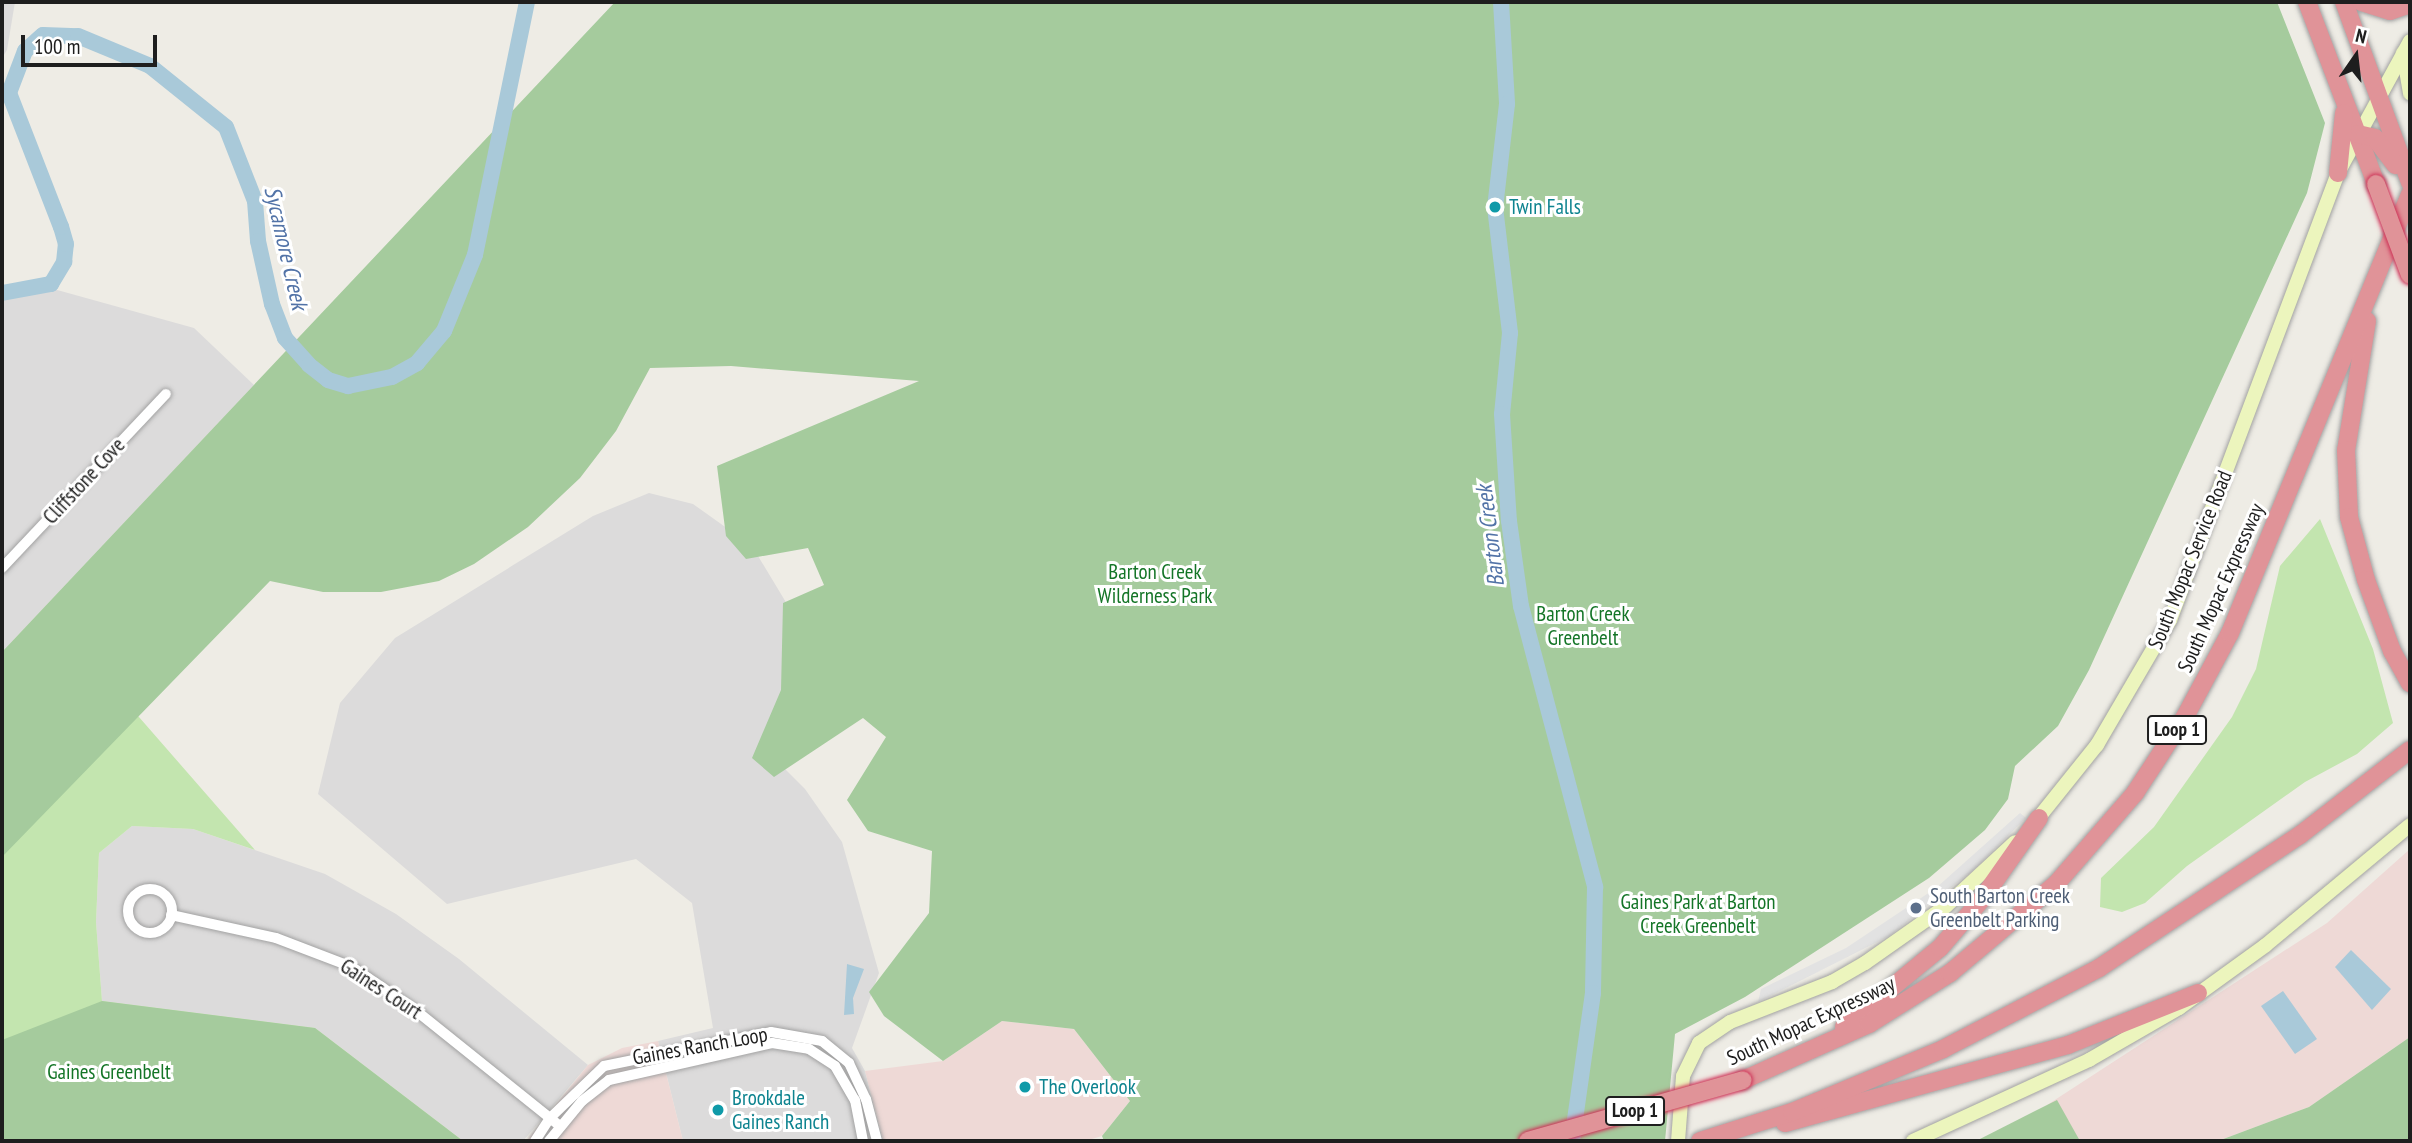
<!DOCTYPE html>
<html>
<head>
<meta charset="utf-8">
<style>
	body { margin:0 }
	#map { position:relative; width:2412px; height:1143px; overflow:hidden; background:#eeece5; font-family:"PT Sans Narrow",sans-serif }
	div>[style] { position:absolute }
	.residential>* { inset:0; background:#dcdbdb }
	.commercial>* { inset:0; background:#eed9d6 }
	.grass>* { inset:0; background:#c3e5af }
	.forest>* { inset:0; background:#a5cb9d }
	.parking>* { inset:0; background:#e2e2e2 }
	.water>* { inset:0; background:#a9c9d9 }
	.river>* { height:16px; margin:-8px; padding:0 8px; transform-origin:8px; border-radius:8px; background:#a9c9d9 }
	.roads { filter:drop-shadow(0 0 2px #a2a2a2) drop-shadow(0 0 2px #a2a2a2) }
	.street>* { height:10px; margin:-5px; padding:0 5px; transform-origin:5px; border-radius:5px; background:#fff }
	.street>.ring { margin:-5px; padding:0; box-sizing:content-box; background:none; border:10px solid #fff; border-radius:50% }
	.secondary>* { height:14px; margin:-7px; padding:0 7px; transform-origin:7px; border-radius:7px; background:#ecf5bd }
	.highway>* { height:18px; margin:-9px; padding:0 9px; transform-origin:9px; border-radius:9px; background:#e09398 }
	.bridges { filter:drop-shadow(0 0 2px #cd3156) drop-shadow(0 0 2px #cd3156) }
	.highway-bridge>* { height:18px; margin:-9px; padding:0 9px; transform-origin:9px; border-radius:9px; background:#e09398 }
	.dots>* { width:19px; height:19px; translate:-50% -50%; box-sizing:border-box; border:4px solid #fff; border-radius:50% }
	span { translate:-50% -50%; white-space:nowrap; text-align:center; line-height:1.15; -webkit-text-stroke:6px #fff; paint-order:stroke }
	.shield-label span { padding:2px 5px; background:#fff; border:2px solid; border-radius:5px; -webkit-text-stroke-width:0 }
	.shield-label { font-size:19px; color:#1e1e1e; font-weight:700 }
	.culture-label { font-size:21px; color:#0d838f }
	.left { translate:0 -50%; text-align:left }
	.street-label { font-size:21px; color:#1e1e1e }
	.park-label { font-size:21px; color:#147527 }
	.service-label { font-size:21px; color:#4e5e75 }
	.water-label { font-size:23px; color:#5273a7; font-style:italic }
	.frame { position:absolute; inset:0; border:4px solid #1e1e1e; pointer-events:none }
	.north { position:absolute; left:2321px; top:21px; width:70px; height:70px; -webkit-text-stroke:5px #fff; paint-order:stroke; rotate:14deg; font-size:19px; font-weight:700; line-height:28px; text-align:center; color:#1e1e1e }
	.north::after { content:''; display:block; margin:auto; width:24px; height:32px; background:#1e1e1e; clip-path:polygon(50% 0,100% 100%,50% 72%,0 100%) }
	.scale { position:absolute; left:21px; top:35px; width:136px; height:32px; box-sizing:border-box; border:4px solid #1e1e1e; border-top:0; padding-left:9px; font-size:21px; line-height:24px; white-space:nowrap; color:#1e1e1e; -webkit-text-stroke:5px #fff; paint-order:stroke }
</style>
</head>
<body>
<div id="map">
	<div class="residential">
		<div style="clip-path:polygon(2px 2px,15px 2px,7px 50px,2px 58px)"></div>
		<div style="clip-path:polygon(50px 288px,194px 328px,254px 385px,2px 652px,2px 298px)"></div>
		<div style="clip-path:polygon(649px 493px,693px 504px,752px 546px,790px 609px,789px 683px,763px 747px,805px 789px,842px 842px,879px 973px,852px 1048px,865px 1071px,883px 1141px,683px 1141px,658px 1041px,713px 1028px,692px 903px,636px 859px,447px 904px,318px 794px,340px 703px,395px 638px,593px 516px)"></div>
		<div style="clip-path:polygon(132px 826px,193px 829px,325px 874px,396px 914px,459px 959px,588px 1065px,523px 1141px,463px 1141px,315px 1028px,102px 1001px,96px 922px,99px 853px)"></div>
	</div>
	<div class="commercial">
		<div style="clip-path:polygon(2410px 849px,2410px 1037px,2309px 1107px,2218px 1141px,2061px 1141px,2047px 1105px,2327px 923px)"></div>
		<div style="clip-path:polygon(1002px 1021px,1074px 1029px,1130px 1101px,1102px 1136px,1085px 1141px,883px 1141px,865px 1071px,943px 1061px)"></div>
		<div style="clip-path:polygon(658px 1041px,683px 1141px,526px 1141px,588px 1065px,622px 1048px)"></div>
	</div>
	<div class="grass">
		<div style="clip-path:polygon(2320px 519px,2373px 649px,2393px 723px,2357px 754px,2305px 782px,2187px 866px,2145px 903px,2122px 912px,2100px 907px,2101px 878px,2154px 827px,2232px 717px,2256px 669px,2280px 566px)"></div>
		<div style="clip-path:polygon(2px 652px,132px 709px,255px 850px,193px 829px,132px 826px,99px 853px,96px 922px,102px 1001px,315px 1028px,463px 1141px,2px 1112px)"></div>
	</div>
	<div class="forest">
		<div style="clip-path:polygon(615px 2px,2277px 2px,2325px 123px,2307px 193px,2089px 670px,2058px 726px,2015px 766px,2008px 799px,1985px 830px,1929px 878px,1745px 997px,1675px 1034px,1665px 1141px,1104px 1141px,1102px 1136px,1130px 1101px,1074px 1029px,1002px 1021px,943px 1061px,884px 1016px,869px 992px,929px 913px,932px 851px,868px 831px,847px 800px,886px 737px,863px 718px,774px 777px,752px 758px,781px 690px,783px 603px,824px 585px,808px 548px,746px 559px,726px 536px,717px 466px,919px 381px,731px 366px,650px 368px,616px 431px,580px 478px,528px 527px,474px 564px,439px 581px,381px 592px,323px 592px,270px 581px,2px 857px,2px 652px)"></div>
		<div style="clip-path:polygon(102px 1001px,315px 1028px,463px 1141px,2px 1141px,2px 1040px)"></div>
		<div style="clip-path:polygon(2410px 1037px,2410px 1141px,2218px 1141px,2309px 1107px)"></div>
		<div style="clip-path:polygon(2057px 1100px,2080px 1141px,1976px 1141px,2047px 1105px)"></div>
	</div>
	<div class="parking">
		<div style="clip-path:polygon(2020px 813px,2026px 818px,1972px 871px,1889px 936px,1758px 1002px,1761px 989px,1846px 948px,1936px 888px)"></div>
	</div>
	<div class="water">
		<div style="clip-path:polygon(2351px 950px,2391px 989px,2372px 1010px,2335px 967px)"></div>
		<div style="clip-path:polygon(847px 964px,864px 969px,853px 998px,854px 1014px,844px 1015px)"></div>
		<div style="clip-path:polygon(2283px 991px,2317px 1039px,2295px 1054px,2261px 1006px)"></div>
	</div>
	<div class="river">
		<div style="left:1501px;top:2px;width:102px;rotate:86.6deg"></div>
		<div style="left:1507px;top:104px;width:104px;rotate:96.6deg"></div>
		<div style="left:1495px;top:207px;width:127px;rotate:83.2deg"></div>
		<div style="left:1510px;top:333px;width:81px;rotate:95.6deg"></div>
		<div style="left:1502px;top:414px;width:107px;rotate:86.3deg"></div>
		<div style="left:1509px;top:521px;width:86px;rotate:82deg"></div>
		<div style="left:1521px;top:606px;width:291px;rotate:75.2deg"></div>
		<div style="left:1595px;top:887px;width:106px;rotate:91.1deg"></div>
		<div style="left:1593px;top:993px;width:149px;rotate:98.1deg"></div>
		<div style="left:2px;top:293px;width:50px;rotate:-10.4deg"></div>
		<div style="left:51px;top:284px;width:26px;rotate:-59deg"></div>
		<div style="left:64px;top:262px;width:18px;rotate:-84deg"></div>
		<div style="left:66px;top:244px;width:18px;rotate:-106deg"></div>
		<div style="left:61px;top:227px;width:144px;rotate:-111.2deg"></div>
		<div style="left:9px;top:93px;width:45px;rotate:-69.1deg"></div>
		<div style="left:25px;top:51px;width:24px;rotate:-42deg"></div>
		<div style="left:43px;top:35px;width:35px;rotate:2deg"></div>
		<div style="left:78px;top:36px;width:78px;rotate:22.6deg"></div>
		<div style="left:150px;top:66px;width:97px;rotate:38.8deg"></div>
		<div style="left:226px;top:127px;width:79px;rotate:68.6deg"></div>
		<div style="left:255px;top:201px;width:40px;rotate:85.7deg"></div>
		<div style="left:258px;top:241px;width:65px;rotate:77.5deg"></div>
		<div style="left:272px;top:304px;width:36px;rotate:69deg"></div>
		<div style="left:285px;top:338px;width:36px;rotate:48deg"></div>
		<div style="left:309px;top:365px;width:24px;rotate:38deg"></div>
		<div style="left:328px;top:380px;width:21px;rotate:17deg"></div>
		<div style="left:348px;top:386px;width:45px;rotate:-11.6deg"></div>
		<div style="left:392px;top:377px;width:29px;rotate:-29deg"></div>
		<div style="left:417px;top:363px;width:42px;rotate:-49.8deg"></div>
		<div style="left:444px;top:331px;width:82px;rotate:-67.8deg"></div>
		<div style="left:475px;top:255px;width:258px;rotate:-78.4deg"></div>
	</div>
	<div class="roads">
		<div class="street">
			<div style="left:2px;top:568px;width:239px;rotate:-46.7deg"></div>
			<div class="ring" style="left:128px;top:889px;width:34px;height:34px"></div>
			<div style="left:171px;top:915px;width:107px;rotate:12.4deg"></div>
			<div style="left:276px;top:938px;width:81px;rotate:20.9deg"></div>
			<div style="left:352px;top:967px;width:75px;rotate:34.1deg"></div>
			<div style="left:414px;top:1009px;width:186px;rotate:38.7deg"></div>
			<div style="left:535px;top:1141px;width:27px;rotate:-57deg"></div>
			<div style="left:550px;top:1118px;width:75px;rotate:-43.9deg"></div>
			<div style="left:604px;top:1066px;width:170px;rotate:-11.5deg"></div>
			<div style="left:771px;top:1032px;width:52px;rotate:10deg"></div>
			<div style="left:822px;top:1041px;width:35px;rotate:39deg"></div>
			<div style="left:849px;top:1063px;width:40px;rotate:65deg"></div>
			<div style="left:866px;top:1099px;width:43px;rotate:75.3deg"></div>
			<div style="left:549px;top:1141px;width:52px;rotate:-50.5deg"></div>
			<div style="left:582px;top:1101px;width:34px;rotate:-38deg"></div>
			<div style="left:609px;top:1080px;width:167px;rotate:-12.8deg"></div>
			<div style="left:772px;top:1043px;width:37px;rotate:9deg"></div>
			<div style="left:809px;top:1049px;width:31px;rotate:33deg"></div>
			<div style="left:835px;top:1066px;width:39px;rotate:60deg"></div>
			<div style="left:855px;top:1100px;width:42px;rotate:79deg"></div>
		</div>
		<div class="secondary">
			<div style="left:2403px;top:53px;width:41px;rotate:80.1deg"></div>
			<div style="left:2032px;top:826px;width:104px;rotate:-51.3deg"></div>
			<div style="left:2097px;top:745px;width:145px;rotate:-59.7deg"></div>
			<div style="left:2170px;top:620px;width:478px;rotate:-69.4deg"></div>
			<div style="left:2338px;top:173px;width:150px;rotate:-61.4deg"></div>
			<div style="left:1678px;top:1141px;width:65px;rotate:-85.6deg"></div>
			<div style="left:1683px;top:1076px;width:37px;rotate:-64deg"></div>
			<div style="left:1699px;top:1043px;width:37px;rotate:-34deg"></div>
			<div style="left:1730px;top:1022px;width:110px;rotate:-21.4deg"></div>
			<div style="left:1832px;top:982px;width:38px;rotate:-30deg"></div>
			<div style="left:1865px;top:963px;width:99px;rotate:-35.1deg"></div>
			<div style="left:1946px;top:906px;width:94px;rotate:-42.8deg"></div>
			<div style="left:1913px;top:1141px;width:194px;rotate:-24.7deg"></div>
			<div style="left:2089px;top:1060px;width:104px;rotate:-30deg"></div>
			<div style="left:2179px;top:1008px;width:107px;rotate:-35.9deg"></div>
			<div style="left:2266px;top:945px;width:187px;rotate:-39.8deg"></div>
		</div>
		<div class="highway">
			<div style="left:2307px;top:2px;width:195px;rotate:69.2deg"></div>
			<div style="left:2344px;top:2px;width:192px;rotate:69.9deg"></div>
			<div style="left:2361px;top:2px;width:30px;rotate:17deg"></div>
			<div style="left:2390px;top:11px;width:21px;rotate:-19deg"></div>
			<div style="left:2358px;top:134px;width:17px;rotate:13deg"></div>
			<div style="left:2375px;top:138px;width:34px;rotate:53deg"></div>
			<div style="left:2338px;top:173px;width:60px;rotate:-84.3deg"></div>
			<div style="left:2367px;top:321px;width:131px;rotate:99.2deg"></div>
			<div style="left:2346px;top:450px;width:67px;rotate:87.4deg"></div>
			<div style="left:2349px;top:517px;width:65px;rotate:74.9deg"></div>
			<div style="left:2366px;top:580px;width:76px;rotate:69.9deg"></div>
			<div style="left:2392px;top:651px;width:37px;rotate:61deg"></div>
			<div style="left:1844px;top:1027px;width:124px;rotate:-39.5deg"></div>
			<div style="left:1940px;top:948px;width:65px;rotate:-49.4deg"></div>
			<div style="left:1982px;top:899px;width:99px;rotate:-54.9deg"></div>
			<div style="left:1743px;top:1080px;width:138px;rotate:-24deg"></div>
			<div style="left:1869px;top:1024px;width:96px;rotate:-32.2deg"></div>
			<div style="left:1950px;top:973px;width:138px;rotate:-40deg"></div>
			<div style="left:2056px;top:884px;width:121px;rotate:-49deg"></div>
			<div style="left:2135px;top:793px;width:93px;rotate:-56.8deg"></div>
			<div style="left:2186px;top:715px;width:93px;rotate:-61.8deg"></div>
			<div style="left:2230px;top:633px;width:474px;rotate:-67.7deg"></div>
			<div style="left:1785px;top:1123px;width:294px;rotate:-15.4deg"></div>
			<div style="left:2068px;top:1045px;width:140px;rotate:-21.8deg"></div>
			<div style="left:1700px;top:1141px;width:96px;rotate:-17.5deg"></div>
			<div style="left:1792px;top:1112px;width:164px;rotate:-22.6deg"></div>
			<div style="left:1943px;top:1049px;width:176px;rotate:-27.4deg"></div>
			<div style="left:2099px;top:968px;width:241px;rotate:-33.5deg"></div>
			<div style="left:2300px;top:835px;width:139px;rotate:-37.7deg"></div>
		</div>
	</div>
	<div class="bridges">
		<div class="highway-bridge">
			<div style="left:2376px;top:184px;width:97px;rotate:69.5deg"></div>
			<div style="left:1528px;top:1141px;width:223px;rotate:-15.8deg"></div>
		</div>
	</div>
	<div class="dots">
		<div style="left:1495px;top:207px;background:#0f9aa8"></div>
		<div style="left:1916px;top:908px;background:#5c6f8a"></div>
		<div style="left:1025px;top:1087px;background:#0f9aa8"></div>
		<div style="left:718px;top:1110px;background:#0f9aa8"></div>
	</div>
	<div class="shield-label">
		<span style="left:2177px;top:730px">Loop 1</span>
		<span style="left:1635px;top:1111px">Loop 1</span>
	</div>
	<div class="culture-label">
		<span class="left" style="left:1509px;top:207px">Twin Falls</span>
		<span class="left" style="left:1039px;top:1087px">The Overlook</span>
		<span class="left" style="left:732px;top:1110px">Brookdale<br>Gaines Ranch</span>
	</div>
	<div class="street-label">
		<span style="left:84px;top:481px;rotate:-47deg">Cliffstone Cove</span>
		<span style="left:2190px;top:560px;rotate:-68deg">South Mopac Service Road</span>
		<span style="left:2221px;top:588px;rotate:-66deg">South Mopac Expressway</span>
		<span style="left:381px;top:989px;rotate:33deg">Gaines Court</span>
		<span style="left:1811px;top:1021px;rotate:-25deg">South Mopac Expressway</span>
		<span style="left:700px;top:1046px;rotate:-10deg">Gaines Ranch Loop</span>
	</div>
	<div class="park-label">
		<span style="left:1155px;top:584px">Barton Creek<br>Wilderness Park</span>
		<span style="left:1583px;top:626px">Barton Creek<br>Greenbelt</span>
		<span style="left:1698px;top:914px">Gaines Park at Barton<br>Creek Greenbelt</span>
		<span style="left:109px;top:1072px">Gaines Greenbelt</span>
	</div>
	<div class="service-label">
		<span class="left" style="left:1930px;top:908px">South Barton Creek<br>Greenbelt Parking</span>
	</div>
	<div class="water-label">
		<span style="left:286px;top:248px;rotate:77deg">Sycamore Creek</span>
		<span style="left:1490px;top:536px;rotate:-97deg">Barton Creek</span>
	</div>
	<div class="frame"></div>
	<div class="north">N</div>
	<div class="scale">100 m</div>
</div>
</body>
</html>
